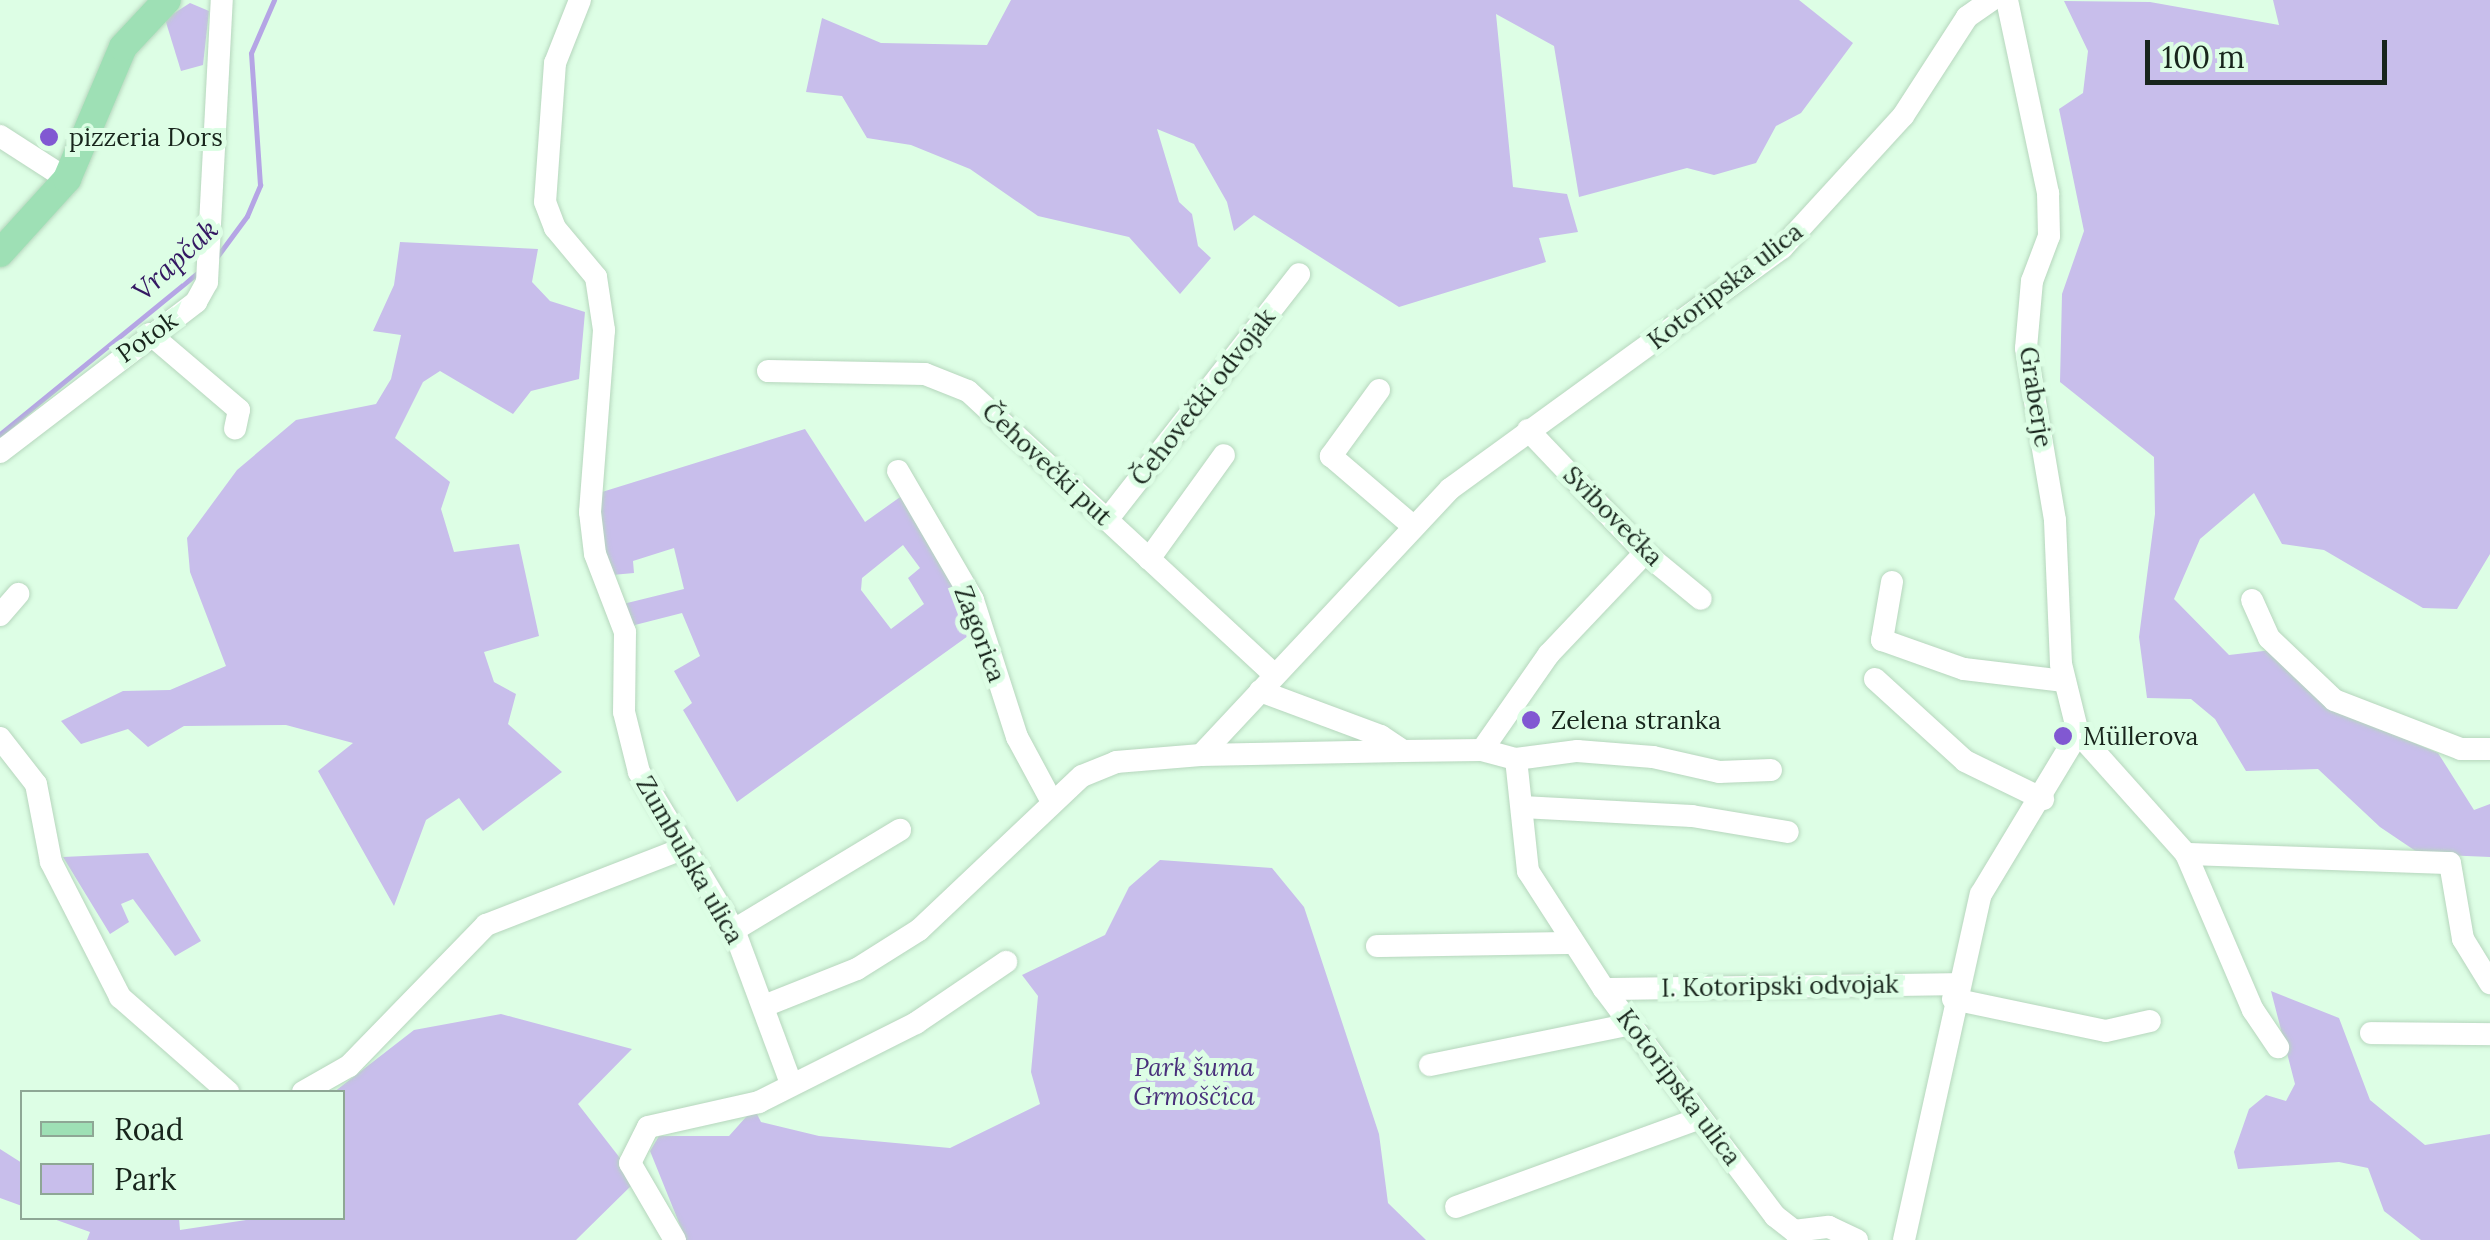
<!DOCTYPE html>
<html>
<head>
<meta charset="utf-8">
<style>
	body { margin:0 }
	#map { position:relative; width:2490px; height:1240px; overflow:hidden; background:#ddfee5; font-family:Lora,serif }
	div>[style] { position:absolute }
	.green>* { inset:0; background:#c8beeb }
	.stream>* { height:5px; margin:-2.5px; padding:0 2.5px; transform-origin:2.5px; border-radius:2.5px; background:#b5a5e5 }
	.roads { filter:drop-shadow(0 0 2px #b6d6bd) drop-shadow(0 0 2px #b6d6bd) }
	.minor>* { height:22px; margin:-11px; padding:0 11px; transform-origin:11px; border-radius:11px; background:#fff }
	.major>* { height:28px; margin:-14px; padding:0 14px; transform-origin:14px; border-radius:14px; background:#9ee0b5 }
	.dots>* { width:28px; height:28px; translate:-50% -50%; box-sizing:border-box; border:5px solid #ddfee5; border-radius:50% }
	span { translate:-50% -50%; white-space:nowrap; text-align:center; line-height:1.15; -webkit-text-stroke:10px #ddfee5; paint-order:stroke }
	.poi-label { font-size:25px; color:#18251c }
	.left { translate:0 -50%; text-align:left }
	.street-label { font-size:25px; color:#18251c }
	.park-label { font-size:25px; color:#49307b; font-style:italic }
	.water-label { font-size:28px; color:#341862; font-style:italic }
	.legend { position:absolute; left:20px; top:1090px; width:325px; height:130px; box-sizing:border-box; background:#ddfee5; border:2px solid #8ea795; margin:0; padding:12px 18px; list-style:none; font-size:30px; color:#18251c }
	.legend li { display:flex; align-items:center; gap:20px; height:50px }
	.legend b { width:50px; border:2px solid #8ea795 }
	.scale { position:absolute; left:2145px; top:40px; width:242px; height:45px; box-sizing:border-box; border:5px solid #18251c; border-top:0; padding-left:12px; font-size:30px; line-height:35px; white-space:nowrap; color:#18251c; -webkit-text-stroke:8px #ddfee5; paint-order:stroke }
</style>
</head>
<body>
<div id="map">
	<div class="green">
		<div style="clip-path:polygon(1011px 0,1799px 0,1853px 43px,1801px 113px,1776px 126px,1756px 163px,1714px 175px,1687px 168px,1579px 197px,1554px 46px,1496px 14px,1513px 187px,1567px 194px,1578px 232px,1539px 238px,1546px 262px,1399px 307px,1254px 215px,1234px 231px,1227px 202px,1194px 144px,1157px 129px,1179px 202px,1192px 214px,1198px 246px,1211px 258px,1180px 294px,1129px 237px,1038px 216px,970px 169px,911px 145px,867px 138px,842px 96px,806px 92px,822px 18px,881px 43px,987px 45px)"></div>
		<div style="clip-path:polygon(2273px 0,2490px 0,2490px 554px,2457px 609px,2423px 608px,2324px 550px,2282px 544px,2254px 493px,2200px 539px,2174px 599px,2229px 655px,2272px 650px,2329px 707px,2438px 753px,2474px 810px,2490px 804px,2490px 857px,2420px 854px,2380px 827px,2318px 769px,2246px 771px,2215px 719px,2191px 699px,2147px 698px,2139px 637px,2155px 514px,2154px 457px,2060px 382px,2062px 294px,2084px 231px,2059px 109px,2083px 93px,2088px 51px,2064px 1px,2150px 2px,2279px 25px)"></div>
		<div style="clip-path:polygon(190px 3px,209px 11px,203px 65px,181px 71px,165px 19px)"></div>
		<div style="clip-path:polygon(400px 242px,538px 249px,532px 282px,550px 301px,585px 312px,579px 379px,531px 391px,513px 414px,440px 371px,423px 382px,395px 438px,450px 482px,441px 509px,454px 552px,519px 544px,539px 636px,484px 652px,494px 682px,516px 694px,508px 724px,562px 772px,483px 831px,459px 798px,426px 820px,394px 906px,318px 771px,353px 743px,286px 725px,184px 726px,148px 747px,128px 729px,81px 744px,61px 721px,123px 691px,170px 690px,226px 666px,190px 572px,187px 538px,237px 470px,296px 420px,376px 404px,391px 379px,401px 335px,373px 331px,394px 285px)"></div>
		<div style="clip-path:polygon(evenodd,805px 429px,865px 522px,903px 495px,957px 582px,975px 631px,737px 802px,683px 710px,692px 703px,674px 671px,700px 656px,682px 613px,631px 626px,623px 604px,684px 589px,674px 548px,633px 561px,634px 573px,612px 575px,600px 532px,602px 492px,805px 429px,903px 545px,920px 568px,908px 578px,924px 604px,891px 629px,861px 590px,862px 578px,903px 545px)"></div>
		<div style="clip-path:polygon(148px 853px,201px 941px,175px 956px,133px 899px,121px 904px,129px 922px,110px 934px,63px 857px)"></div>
		<div style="clip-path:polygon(1160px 860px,1272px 868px,1304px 907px,1379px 1134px,1388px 1203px,1426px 1240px,686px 1240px,650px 1151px,659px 1136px,729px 1136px,754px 1108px,761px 1122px,819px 1136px,950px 1148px,1040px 1104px,1031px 1072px,1038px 996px,1022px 975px,1105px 935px,1129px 887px)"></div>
		<div style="clip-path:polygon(2271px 991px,2339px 1018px,2370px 1100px,2425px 1145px,2490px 1134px,2490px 1240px,2421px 1240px,2384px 1211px,2368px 1168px,2339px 1162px,2238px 1169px,2234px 1152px,2249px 1109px,2266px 1095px,2286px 1101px,2295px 1084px)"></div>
		<div style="clip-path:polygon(501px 1014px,632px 1049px,578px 1104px,637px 1180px,576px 1240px,87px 1240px,90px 1232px,51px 1218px,179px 1218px,180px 1230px,260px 1218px,342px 1218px,342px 1092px,334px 1092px,414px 1030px)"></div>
		<div style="clip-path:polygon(0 1149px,22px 1163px,22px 1206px,0 1198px)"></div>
	</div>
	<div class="stream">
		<div style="left:216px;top:258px;width:52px;rotate:-53.6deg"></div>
		<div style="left:247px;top:216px;width:34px;rotate:-67deg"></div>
		<div style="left:260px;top:185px;width:132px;rotate:-93.9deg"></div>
		<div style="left:251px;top:53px;width:58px;rotate:-66.5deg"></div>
		<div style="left:0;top:434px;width:258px;rotate:-39.2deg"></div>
	</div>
	<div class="roads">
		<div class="minor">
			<div style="left:580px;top:0;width:68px;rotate:111.6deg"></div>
			<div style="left:555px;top:63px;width:139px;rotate:94.1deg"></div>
			<div style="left:545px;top:202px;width:28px;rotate:69deg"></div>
			<div style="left:555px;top:228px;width:64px;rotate:50.1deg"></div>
			<div style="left:596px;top:277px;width:54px;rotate:81.4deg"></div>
			<div style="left:604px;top:330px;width:183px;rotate:94.4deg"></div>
			<div style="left:590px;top:512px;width:42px;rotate:83.2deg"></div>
			<div style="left:595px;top:554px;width:84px;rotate:69deg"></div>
			<div style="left:625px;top:632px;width:80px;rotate:90.7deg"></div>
			<div style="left:624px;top:712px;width:62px;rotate:76deg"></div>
			<div style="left:639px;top:772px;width:184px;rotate:59deg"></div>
			<div style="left:734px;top:930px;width:163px;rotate:69.6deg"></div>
			<div style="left:0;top:136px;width:80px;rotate:32.7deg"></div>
			<div style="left:150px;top:334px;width:117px;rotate:40.5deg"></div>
			<div style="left:239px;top:410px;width:19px;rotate:102deg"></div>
			<div style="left:768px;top:371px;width:157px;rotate:1.1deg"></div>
			<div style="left:925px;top:374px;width:46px;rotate:21.6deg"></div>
			<div style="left:968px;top:391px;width:418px;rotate:42.8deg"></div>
			<div style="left:1379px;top:390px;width:82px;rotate:126deg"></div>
			<div style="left:1331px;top:456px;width:109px;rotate:40.5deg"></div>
			<div style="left:1528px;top:430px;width:170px;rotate:46.4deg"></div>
			<div style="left:1645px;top:553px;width:72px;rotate:39.4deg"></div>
			<div style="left:0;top:452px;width:247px;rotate:-37.4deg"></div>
			<div style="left:196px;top:302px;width:23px;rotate:-61deg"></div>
			<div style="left:207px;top:282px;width:282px;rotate:-87deg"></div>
			<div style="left:898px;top:471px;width:149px;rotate:59.8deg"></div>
			<div style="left:973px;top:600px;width:144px;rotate:72.2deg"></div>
			<div style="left:1017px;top:737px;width:74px;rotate:61.7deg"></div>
			<div style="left:1107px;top:520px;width:312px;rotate:-52deg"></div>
			<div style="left:1149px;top:559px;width:128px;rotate:-54.2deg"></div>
			<div style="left:1892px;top:582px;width:59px;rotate:99.8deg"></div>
			<div style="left:1882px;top:640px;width:87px;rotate:19.5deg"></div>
			<div style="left:1964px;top:669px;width:101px;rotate:6.8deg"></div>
			<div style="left:2252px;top:600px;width:42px;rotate:65.9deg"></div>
			<div style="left:2269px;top:638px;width:90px;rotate:43.6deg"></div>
			<div style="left:2334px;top:700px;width:136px;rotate:21.1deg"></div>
			<div style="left:2461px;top:749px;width:29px"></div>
			<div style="left:0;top:615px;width:28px;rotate:-49deg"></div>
			<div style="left:1875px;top:679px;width:122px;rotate:42.3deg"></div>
			<div style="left:1965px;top:761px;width:87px;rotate:26deg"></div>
			<div style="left:1260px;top:691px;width:129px;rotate:20.4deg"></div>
			<div style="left:1381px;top:736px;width:27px;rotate:34deg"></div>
			<div style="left:1403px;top:751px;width:79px;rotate:-0.7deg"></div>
			<div style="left:1482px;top:750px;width:35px;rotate:15deg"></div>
			<div style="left:1516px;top:759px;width:113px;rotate:83.9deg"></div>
			<div style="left:1528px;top:871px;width:140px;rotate:57.2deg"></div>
			<div style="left:1604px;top:989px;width:284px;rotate:53deg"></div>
			<div style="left:1775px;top:1216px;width:24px;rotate:38deg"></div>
			<div style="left:1794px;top:1231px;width:35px;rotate:-7deg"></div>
			<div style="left:1829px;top:1227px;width:31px;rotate:25deg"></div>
			<div style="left:2078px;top:733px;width:162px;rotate:48.2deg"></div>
			<div style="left:2186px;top:854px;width:170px;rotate:66.8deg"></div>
			<div style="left:2253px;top:1010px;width:45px;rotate:56deg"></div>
			<div style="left:0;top:738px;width:58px;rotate:52deg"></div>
			<div style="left:36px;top:784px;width:79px;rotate:79.1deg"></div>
			<div style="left:51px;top:862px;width:152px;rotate:62.9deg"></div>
			<div style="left:120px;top:997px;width:144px;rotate:41.3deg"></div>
			<div style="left:1482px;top:750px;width:117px;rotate:-55.1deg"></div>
			<div style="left:1549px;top:654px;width:139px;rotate:-46.5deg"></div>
			<div style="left:1201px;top:755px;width:364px;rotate:-46.9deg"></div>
			<div style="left:1450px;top:489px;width:410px;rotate:-36deg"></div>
			<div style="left:1782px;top:248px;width:179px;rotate:-47.5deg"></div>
			<div style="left:1903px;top:116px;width:118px;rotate:-57.1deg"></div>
			<div style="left:1967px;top:17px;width:29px;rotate:-35deg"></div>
			<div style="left:1516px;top:759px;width:62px;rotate:-7.5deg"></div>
			<div style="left:1577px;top:751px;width:76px;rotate:4.5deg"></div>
			<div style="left:1653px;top:757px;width:68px;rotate:12.8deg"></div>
			<div style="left:1719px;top:772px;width:52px;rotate:-2.2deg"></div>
			<div style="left:1522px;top:807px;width:170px;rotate:3deg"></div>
			<div style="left:1692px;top:816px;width:97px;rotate:9.5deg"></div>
			<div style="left:2186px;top:854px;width:264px;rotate:2deg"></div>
			<div style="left:2450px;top:863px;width:77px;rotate:80.3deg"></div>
			<div style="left:2463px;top:939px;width:52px;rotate:58.5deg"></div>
			<div style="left:734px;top:930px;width:194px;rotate:-31.1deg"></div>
			<div style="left:1377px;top:946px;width:194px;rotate:-0.9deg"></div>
			<div style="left:1604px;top:989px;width:352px;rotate:-0.8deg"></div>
			<div style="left:1953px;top:999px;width:156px;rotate:11.8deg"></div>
			<div style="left:2106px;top:1031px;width:45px;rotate:-12.8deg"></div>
			<div style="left:764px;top:1006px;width:100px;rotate:-21.7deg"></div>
			<div style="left:857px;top:969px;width:73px;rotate:-32.2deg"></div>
			<div style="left:919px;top:930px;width:224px;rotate:-43.4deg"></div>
			<div style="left:1082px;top:776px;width:37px;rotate:-22deg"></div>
			<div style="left:1116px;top:762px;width:85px;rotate:-4.7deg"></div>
			<div style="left:1201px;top:755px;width:202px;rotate:-1.1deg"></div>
			<div style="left:2371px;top:1033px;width:119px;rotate:0.5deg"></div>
			<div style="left:1430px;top:1065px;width:206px;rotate:-11.5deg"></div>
			<div style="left:303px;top:1092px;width:53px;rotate:-29.5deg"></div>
			<div style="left:349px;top:1066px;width:197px;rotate:-45.8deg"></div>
			<div style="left:486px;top:925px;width:213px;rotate:-21.2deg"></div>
			<div style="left:1456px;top:1207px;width:258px;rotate:-20deg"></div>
			<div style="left:675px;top:1240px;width:89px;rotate:-120.3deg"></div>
			<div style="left:630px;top:1163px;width:40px;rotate:-63.4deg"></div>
			<div style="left:648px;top:1127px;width:114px;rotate:-12.7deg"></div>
			<div style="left:759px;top:1102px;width:176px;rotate:-26.7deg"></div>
			<div style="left:916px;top:1023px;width:109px;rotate:-34.1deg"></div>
			<div style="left:1904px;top:1240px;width:354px;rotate:-77.5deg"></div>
			<div style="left:1981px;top:894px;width:188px;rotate:-58.9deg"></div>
			<div style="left:2078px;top:733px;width:71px;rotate:-103.8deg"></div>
			<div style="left:2061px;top:664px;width:144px;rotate:-92.4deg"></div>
			<div style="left:2055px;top:520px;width:174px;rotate:-99.6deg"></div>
			<div style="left:2026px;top:348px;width:67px;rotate:-84.9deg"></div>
			<div style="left:2032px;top:281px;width:48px;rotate:-69.3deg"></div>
			<div style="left:2049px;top:236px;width:43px;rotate:-91.3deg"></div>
			<div style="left:2048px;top:193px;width:197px;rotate:-102deg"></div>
		</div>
		<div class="major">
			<div style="left:0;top:253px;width:100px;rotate:-47.8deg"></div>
			<div style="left:67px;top:179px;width:143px;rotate:-67deg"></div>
			<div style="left:123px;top:47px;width:64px;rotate:-46.9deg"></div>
		</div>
	</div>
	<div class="dots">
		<div style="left:49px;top:137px;background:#8158d2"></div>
		<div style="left:1531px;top:720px;background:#8158d2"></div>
		<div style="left:2063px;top:736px;background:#8158d2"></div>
	</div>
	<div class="poi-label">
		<span class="left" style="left:69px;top:137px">pizzeria Dors</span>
		<span class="left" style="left:1551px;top:720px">Zelena stranka</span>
		<span class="left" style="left:2083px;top:736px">Müllerova</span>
	</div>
	<div class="street-label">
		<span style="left:1725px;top:286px;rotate:-38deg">Kotoripska ulica</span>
		<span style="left:147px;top:337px;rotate:-36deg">Potok</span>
		<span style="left:1203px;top:397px;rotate:-52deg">Čehovečki odvojak</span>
		<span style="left:2036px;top:397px;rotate:81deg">Graberje</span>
		<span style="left:1047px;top:464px;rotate:43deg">Čehovečki put</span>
		<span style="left:1613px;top:516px;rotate:45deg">Svibovečka</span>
		<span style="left:980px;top:634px;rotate:69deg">Zagorica</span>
		<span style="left:690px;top:860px;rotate:60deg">Zumbulska ulica</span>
		<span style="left:1780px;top:986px;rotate:-1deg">I. Kotoripski odvojak</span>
		<span style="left:1679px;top:1087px;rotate:53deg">Kotoripska ulica</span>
	</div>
	<div class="park-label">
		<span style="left:1194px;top:1082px">Park šuma<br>Grmoščica</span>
	</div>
	<div class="water-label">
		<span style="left:175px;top:260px;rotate:-43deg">Vrapčak</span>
	</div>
	<ul class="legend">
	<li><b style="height:12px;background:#9ee0b5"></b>Road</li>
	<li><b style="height:28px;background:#c8beeb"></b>Park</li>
	</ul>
	<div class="scale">100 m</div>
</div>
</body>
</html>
